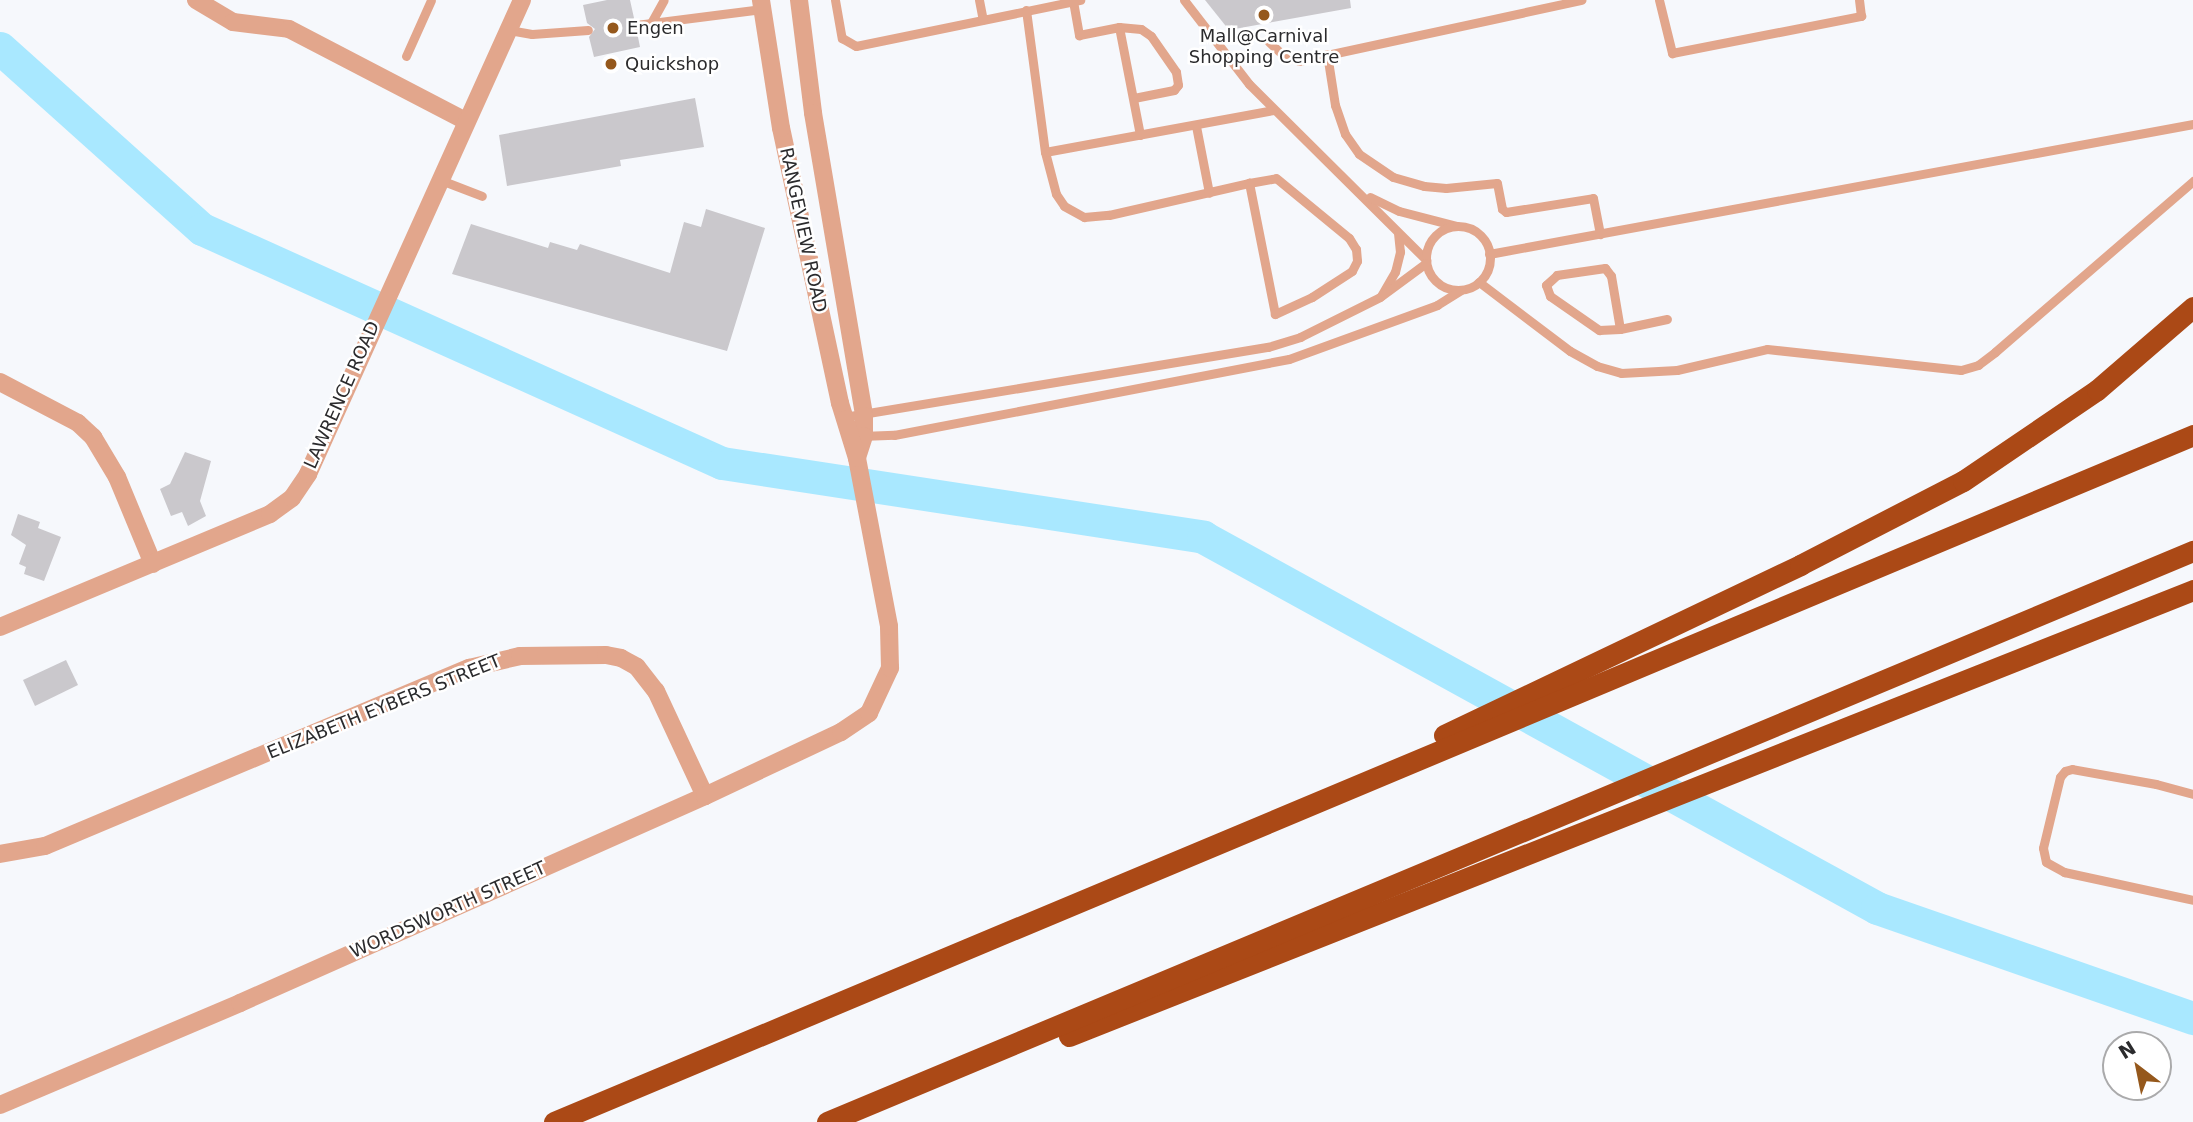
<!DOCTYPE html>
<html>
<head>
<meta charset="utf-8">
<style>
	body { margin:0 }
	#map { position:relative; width:2193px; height:1122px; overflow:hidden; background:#f6f8fc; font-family:"DejaVu Sans",sans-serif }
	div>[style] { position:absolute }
	.river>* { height:33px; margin:-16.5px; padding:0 16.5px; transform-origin:16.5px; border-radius:16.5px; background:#a9e8ff }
	.building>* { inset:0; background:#cac8cc }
	.service>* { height:9px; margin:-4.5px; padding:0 4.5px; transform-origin:4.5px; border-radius:4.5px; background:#e2a68c }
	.service>.ring { margin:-4.5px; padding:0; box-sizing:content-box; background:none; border:9px solid #e2a68c; border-radius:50% }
	.minor>* { height:18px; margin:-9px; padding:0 9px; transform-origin:9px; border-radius:9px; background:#e2a68c }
	.motorway>* { height:21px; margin:-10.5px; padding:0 10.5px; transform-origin:10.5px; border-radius:10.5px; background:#ab4916 }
	.dots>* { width:19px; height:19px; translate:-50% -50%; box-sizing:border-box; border:4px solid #fff; border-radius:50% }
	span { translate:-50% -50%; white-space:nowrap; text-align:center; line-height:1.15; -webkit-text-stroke:5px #fff; paint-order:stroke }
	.poi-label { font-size:18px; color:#2b2b2d }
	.left { translate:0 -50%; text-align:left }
	.street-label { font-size:18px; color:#2b2b2d }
	.north { position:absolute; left:2102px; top:1031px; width:70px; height:70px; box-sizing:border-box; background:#fff; border:2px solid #aaaaab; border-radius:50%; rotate:328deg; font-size:19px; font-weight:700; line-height:28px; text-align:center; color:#2b2b2d }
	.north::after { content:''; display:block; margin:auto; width:24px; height:32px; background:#95581c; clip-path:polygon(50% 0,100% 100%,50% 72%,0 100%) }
</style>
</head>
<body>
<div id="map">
	<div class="river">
		<div style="left:0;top:48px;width:271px;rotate:41.9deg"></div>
		<div style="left:202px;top:229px;width:570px;rotate:24.23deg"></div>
		<div style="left:722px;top:463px;width:487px;rotate:8.7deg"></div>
		<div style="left:1203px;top:537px;width:769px;rotate:28.83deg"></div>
		<div style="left:1877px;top:908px;width:335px;rotate:19.2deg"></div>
	</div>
	<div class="building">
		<div style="clip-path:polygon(607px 0,630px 0,634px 18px,629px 27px,637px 32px,640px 47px,594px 57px,589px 37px,595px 29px,587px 23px,583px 5px)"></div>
		<div style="clip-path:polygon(1205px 0,1350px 0,1351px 8px,1229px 30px)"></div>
		<div style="clip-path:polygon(695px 98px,704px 147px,620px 160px,621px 166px,507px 186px,499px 135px)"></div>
		<div style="clip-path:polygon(706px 209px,765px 228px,727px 351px,452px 274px,471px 224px,548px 248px,550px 242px,577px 250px,580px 244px,670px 273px,684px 222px,701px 227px)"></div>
		<div style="clip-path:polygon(185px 452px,211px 461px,200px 501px,206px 516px,188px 526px,182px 512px,171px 516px,160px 489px,170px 484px)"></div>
		<div style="clip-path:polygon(18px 514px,40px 522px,38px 528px,61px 537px,44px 581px,24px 574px,26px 567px,19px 564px,26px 545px,11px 535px)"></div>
		<div style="clip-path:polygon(66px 660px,78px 685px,35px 706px,23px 680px)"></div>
	</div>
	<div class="service">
		<div style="left:835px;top:0;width:39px;rotate:80deg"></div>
		<div style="left:842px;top:38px;width:16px;rotate:30deg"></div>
		<div style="left:856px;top:46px;width:229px;rotate:-11.6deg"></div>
		<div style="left:979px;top:0;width:20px;rotate:79deg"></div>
		<div style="left:1184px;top:0;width:106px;rotate:52.3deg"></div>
		<div style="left:1249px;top:84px;width:250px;rotate:44.8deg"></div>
		<div style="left:1659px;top:0;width:55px;rotate:76.2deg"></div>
		<div style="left:1672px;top:53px;width:193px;rotate:-11.1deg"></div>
		<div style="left:1861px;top:16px;width:16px;rotate:-97deg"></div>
		<div style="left:1073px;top:1px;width:35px;rotate:80deg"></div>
		<div style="left:1079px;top:35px;width:41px;rotate:-11.3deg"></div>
		<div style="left:1119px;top:27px;width:22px;rotate:5deg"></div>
		<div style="left:1141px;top:29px;width:12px;rotate:35deg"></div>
		<div style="left:1151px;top:36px;width:44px;rotate:55.2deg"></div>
		<div style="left:1176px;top:72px;width:13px;rotate:81deg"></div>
		<div style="left:1178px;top:85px;width:6px;rotate:129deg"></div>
		<div style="left:1174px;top:90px;width:41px;rotate:168.7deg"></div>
		<div style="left:1026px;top:10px;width:143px;rotate:82.4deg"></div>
		<div style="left:1045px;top:152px;width:43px;rotate:75.3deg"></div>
		<div style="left:1056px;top:194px;width:14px;rotate:56deg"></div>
		<div style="left:1064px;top:206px;width:23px;rotate:29deg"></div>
		<div style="left:1084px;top:217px;width:25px;rotate:-5deg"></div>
		<div style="left:1109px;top:215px;width:144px;rotate:-12.9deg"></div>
		<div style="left:1249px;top:183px;width:27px;rotate:-10deg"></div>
		<div style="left:1276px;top:178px;width:94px;rotate:39.4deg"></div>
		<div style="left:1349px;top:238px;width:13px;rotate:58deg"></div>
		<div style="left:1356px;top:249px;width:12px;rotate:85deg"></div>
		<div style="left:1357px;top:261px;width:11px;rotate:117deg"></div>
		<div style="left:1352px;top:271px;width:48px;rotate:147deg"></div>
		<div style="left:1312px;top:297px;width:41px;rotate:155.3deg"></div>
		<div style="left:1275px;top:314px;width:134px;rotate:-101.2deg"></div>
		<div style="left:651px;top:23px;width:26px;rotate:-61deg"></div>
		<div style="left:636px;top:25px;width:127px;rotate:-7.2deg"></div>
		<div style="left:1119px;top:27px;width:110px;rotate:79deg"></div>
		<div style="left:509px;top:30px;width:23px;rotate:10deg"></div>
		<div style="left:532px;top:34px;width:56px;rotate:-4.1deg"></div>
		<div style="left:1269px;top:42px;width:18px;rotate:43deg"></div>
		<div style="left:1282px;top:54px;width:18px;rotate:22deg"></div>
		<div style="left:1299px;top:61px;width:289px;rotate:-12.2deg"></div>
		<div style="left:1327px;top:54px;width:52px;rotate:81.1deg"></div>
		<div style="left:1335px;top:105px;width:31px;rotate:71deg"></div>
		<div style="left:1345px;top:134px;width:24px;rotate:55deg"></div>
		<div style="left:1359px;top:154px;width:41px;rotate:34.1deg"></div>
		<div style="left:1393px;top:177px;width:32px;rotate:16deg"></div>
		<div style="left:1424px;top:186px;width:22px;rotate:5deg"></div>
		<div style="left:1446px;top:188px;width:51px;rotate:-5.6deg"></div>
		<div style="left:1497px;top:183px;width:26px;rotate:79deg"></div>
		<div style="left:1502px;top:209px;width:5px;rotate:37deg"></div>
		<div style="left:1506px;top:212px;width:88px;rotate:-9.1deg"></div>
		<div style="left:1593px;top:198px;width:37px;rotate:79deg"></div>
		<div style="left:406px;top:56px;width:61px;rotate:-65.9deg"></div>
		<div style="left:1196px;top:126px;width:68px;rotate:79deg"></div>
		<div style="left:1045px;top:152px;width:232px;rotate:-10.4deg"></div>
		<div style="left:438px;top:179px;width:47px;rotate:21.1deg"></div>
		<div style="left:1370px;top:197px;width:32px;rotate:26deg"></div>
		<div style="left:1399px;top:211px;width:59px;rotate:14.7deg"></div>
		<div class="ring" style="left:1426px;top:226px;width:55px;height:55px"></div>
		<div style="left:1489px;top:254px;width:716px;rotate:-10.46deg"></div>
		<div style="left:1479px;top:282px;width:114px;rotate:37.2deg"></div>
		<div style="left:1570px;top:351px;width:31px;rotate:29deg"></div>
		<div style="left:1597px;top:366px;width:25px;rotate:16deg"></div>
		<div style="left:1621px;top:373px;width:56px;rotate:-3.1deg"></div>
		<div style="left:1677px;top:370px;width:92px;rotate:-13.1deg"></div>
		<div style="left:1767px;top:349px;width:195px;rotate:6.2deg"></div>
		<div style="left:1961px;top:370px;width:18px;rotate:-16deg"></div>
		<div style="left:1978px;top:365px;width:21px;rotate:-37deg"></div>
		<div style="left:1995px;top:352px;width:262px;rotate:-40.8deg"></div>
		<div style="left:1381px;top:296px;width:28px;rotate:-60deg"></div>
		<div style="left:1395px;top:272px;width:21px;rotate:-76deg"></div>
		<div style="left:1400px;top:252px;width:18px;rotate:-96deg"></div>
		<div style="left:1620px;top:329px;width:54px;rotate:-99.6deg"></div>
		<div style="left:1611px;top:276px;width:10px;rotate:-127deg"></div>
		<div style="left:1605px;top:268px;width:49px;rotate:171.7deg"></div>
		<div style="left:1557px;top:275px;width:15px;rotate:138deg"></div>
		<div style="left:1546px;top:285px;width:12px;rotate:70deg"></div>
		<div style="left:1550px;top:296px;width:60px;rotate:34.8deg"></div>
		<div style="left:1599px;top:330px;width:21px;rotate:-3deg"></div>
		<div style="left:1620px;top:329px;width:48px;rotate:-12deg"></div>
		<div style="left:844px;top:417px;width:430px;rotate:-9.4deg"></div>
		<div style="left:1268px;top:347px;width:34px;rotate:-17deg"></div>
		<div style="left:1300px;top:337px;width:89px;rotate:-26.6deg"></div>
		<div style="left:1380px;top:297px;width:57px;rotate:-36.5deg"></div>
		<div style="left:861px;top:436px;width:33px;rotate:-2deg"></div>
		<div style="left:894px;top:435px;width:402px;rotate:-10.9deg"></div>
		<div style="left:1289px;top:359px;width:158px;rotate:-20deg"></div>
		<div style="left:1437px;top:305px;width:28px;rotate:-32deg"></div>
		<div style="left:2193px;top:794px;width:38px;rotate:-165deg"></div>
		<div style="left:2156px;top:784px;width:85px;rotate:-169.9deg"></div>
		<div style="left:2072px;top:769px;width:7px;rotate:164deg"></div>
		<div style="left:2065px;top:771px;width:8px;rotate:130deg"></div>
		<div style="left:2060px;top:777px;width:73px;rotate:103.5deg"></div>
		<div style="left:2043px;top:848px;width:14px;rotate:78deg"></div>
		<div style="left:2046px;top:862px;width:21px;rotate:29deg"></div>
		<div style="left:2064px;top:872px;width:132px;rotate:12.2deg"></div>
	</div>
	<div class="minor">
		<div style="left:196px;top:0;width:43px;rotate:30.7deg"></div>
		<div style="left:233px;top:22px;width:56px;rotate:7.1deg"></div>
		<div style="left:289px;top:29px;width:199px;rotate:27.5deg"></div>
		<div style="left:799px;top:0;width:114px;rotate:82.9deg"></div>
		<div style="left:813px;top:113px;width:307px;rotate:80.4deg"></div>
		<div style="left:864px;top:416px;width:20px;rotate:90deg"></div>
		<div style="left:864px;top:436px;width:23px;rotate:108deg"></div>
		<div style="left:0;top:382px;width:88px;rotate:27.7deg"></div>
		<div style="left:78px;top:423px;width:21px;rotate:43deg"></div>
		<div style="left:93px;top:437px;width:47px;rotate:59deg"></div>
		<div style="left:117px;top:477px;width:94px;rotate:67.5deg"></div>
		<div style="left:0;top:627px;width:293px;rotate:-22.7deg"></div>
		<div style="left:270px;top:514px;width:27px;rotate:-36deg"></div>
		<div style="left:292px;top:498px;width:29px;rotate:-56deg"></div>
		<div style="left:308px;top:474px;width:520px;rotate:-65.7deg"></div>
		<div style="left:0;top:854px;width:46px;rotate:-10.1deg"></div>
		<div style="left:45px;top:846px;width:460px;rotate:-22.8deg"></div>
		<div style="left:469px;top:668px;width:52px;rotate:-13.2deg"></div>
		<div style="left:520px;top:656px;width:86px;rotate:-0.7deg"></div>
		<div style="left:606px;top:655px;width:15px;rotate:11deg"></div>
		<div style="left:621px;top:658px;width:18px;rotate:29deg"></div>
		<div style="left:637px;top:667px;width:31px;rotate:52deg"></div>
		<div style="left:656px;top:691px;width:116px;rotate:65deg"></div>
		<div style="left:0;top:1105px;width:261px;rotate:-23deg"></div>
		<div style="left:240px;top:1003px;width:509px;rotate:-24deg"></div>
		<div style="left:705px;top:796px;width:150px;rotate:-25.2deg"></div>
		<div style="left:841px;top:732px;width:34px;rotate:-34deg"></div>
		<div style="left:869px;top:713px;width:50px;rotate:-65deg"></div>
		<div style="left:890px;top:668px;width:42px;rotate:-91.4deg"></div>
		<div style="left:889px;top:626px;width:171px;rotate:-100.8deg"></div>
		<div style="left:857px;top:458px;width:58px;rotate:-107.2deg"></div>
		<div style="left:840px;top:403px;width:281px;rotate:-102.1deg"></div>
		<div style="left:781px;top:128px;width:130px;rotate:-98.9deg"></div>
	</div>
	<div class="motorway">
		<div style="left:1444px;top:735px;width:395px;rotate:-25.5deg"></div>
		<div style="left:1800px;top:565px;width:183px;rotate:-27.3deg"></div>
		<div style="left:1963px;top:481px;width:162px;rotate:-34.2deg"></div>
		<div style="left:2097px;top:390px;width:127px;rotate:-40.8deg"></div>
		<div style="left:1069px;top:1036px;width:1209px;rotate:-21.64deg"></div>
		<div style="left:554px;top:1122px;width:1777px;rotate:-22.74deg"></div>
		<div style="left:827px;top:1122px;width:1481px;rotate:-22.69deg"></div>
	</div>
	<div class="dots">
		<div style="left:1264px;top:15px;background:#95581c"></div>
		<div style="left:613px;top:28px;background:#95581c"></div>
		<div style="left:611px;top:64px;background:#95581c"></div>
	</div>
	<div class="poi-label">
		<span class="left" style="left:627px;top:28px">Engen</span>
		<span style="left:1264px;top:47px">Mall@Carnival<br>Shopping Centre</span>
		<span class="left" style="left:625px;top:64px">Quickshop</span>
	</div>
	<div class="street-label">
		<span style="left:803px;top:230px;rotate:78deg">RANGEVIEW ROAD</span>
		<span style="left:342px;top:395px;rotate:-66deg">LAWRENCE ROAD</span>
		<span style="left:384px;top:707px;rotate:-22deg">ELIZABETH EYBERS STREET</span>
		<span style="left:448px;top:910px;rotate:-24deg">WORDSWORTH STREET</span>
	</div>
	<div class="north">N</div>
</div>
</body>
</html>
